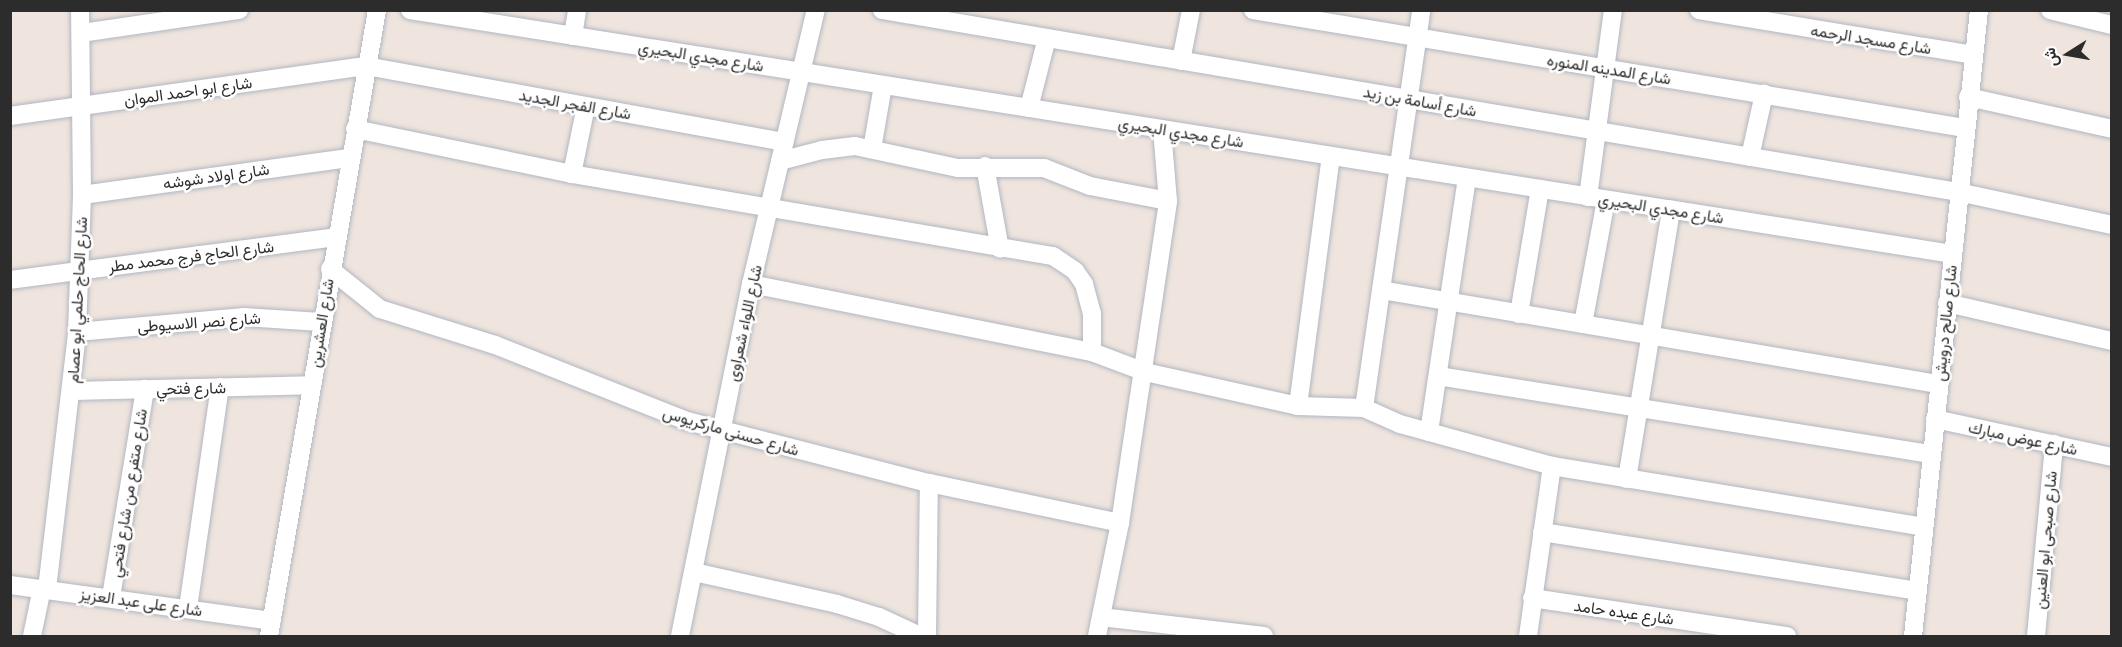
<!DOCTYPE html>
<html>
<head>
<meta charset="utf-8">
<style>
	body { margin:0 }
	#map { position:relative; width:2122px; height:647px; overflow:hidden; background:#efe5de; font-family:"PT Sans Narrow",Vazirmatn,sans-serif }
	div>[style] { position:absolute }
	.roads { filter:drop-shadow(0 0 2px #b2b6c1) drop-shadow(0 0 2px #b2b6c1) }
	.street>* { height:18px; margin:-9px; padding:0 9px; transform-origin:9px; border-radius:9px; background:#fff }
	span { translate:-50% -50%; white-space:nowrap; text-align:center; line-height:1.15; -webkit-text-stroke:5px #fff; paint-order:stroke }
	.street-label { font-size:16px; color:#2c2c2c }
	.frame { position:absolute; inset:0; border:12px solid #2c2c2c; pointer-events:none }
	.north { position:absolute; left:2038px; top:24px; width:60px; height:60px; -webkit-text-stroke:4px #fff; paint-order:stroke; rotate:259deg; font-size:16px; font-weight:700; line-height:24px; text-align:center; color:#2c2c2c }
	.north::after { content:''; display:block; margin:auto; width:21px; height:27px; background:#2c2c2c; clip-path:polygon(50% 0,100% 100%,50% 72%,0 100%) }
</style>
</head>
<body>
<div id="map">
	<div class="roads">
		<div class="street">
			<div style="left:410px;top:10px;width:1561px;rotate:8.99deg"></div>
			<div style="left:882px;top:10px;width:1091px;rotate:9.6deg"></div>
			<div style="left:1958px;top:192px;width:157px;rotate:12.1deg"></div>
			<div style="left:1253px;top:10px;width:722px;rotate:9.41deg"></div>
			<div style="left:1699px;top:10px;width:278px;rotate:9.3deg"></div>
			<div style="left:2050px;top:10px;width:64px;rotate:13.6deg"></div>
			<div style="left:81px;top:33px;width:160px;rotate:-8.3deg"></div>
			<div style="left:573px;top:36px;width:26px;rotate:-81deg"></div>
			<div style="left:1181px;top:61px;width:52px;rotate:-78.9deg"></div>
			<div style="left:1968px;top:97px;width:148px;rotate:12.5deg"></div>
			<div style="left:1029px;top:108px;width:72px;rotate:-75.6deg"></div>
			<div style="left:10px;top:116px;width:359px;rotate:-8deg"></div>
			<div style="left:366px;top:66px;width:425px;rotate:10.3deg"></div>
			<div style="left:355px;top:129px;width:222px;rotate:11.7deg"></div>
			<div style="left:572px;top:174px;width:488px;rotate:9.7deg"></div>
			<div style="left:1053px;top:256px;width:27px;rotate:34deg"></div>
			<div style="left:1075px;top:271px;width:16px;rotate:55deg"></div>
			<div style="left:1084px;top:284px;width:31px;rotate:75deg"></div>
			<div style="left:1092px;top:314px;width:38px;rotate:90deg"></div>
			<div style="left:872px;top:149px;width:65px;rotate:-80.2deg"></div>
			<div style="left:1750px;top:157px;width:65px;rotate:-77.5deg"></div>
			<div style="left:780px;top:161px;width:43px;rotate:-14.7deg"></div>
			<div style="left:822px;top:150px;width:33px;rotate:-7deg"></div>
			<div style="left:855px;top:146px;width:105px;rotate:12.1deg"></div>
			<div style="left:958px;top:168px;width:86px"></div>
			<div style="left:1044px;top:168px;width:49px;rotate:21.4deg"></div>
			<div style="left:1090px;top:186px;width:79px;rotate:10.9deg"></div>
			<div style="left:985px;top:166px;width:84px;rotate:79.8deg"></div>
			<div style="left:572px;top:174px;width:69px;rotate:-78.4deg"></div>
			<div style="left:82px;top:195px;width:271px;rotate:-7.9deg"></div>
			<div style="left:1588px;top:197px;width:189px;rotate:-82.4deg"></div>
			<div style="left:330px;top:269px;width:64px;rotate:38.7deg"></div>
			<div style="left:380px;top:309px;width:121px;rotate:17.4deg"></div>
			<div style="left:495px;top:345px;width:206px;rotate:21.6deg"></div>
			<div style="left:687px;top:421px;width:250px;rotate:14.4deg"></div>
			<div style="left:929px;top:483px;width:195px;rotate:11.8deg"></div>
			<div style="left:10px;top:280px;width:329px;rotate:-7.5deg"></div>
			<div style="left:751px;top:284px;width:348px;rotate:11.3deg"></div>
			<div style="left:1092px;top:352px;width:57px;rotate:20.7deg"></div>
			<div style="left:1145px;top:372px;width:157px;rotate:12.5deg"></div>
			<div style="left:1298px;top:406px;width:66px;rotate:1.7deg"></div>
			<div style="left:1364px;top:408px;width:39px;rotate:24deg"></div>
			<div style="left:1400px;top:424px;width:158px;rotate:15.4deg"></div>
			<div style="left:1552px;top:466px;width:377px;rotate:9.3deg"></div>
			<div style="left:1381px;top:290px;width:565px;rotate:9.58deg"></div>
			<div style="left:1947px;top:303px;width:169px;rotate:13deg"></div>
			<div style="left:1519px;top:314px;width:127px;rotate:-80.5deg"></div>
			<div style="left:1583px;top:324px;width:126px;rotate:-79.5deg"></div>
			<div style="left:77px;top:332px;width:168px;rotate:-5.1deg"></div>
			<div style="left:244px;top:317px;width:77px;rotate:3.7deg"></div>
			<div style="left:1438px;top:376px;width:499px;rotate:9deg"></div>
			<div style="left:72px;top:391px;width:239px;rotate:-1.4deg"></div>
			<div style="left:1298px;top:406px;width:252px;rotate:-82.5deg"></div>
			<div style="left:1364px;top:408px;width:402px;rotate:-81.8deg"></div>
			<div style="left:1935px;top:419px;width:181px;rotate:12.1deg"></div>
			<div style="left:1429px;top:432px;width:257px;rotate:-81.5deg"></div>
			<div style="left:1627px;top:479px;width:273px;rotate:-80.7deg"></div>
			<div style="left:1542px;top:532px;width:380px;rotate:8.9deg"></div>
			<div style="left:694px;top:572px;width:147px;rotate:12.6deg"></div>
			<div style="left:837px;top:604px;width:44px;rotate:17.2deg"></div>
			<div style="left:879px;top:617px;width:45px;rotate:24.9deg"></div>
			<div style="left:10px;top:585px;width:264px;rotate:7.8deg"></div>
			<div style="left:47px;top:589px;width:259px;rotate:-83.3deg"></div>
			<div style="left:77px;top:332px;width:137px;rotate:-87.9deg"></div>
			<div style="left:82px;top:195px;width:185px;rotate:-90.6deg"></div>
			<div style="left:111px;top:597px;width:211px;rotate:-80.7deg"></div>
			<div style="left:1532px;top:598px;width:258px;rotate:8.5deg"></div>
			<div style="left:188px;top:608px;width:223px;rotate:-81.8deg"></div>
			<div style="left:1101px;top:617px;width:164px;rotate:6.6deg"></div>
			<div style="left:32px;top:636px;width:49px;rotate:-78.2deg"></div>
			<div style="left:269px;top:636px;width:635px;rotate:-80.21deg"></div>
			<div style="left:680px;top:636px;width:359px;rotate:-78.6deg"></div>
			<div style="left:751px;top:284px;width:282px;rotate:-76.7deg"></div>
			<div style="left:927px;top:636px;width:153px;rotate:-89.3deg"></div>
			<div style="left:1097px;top:636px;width:115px;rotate:-78.5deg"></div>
			<div style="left:1120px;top:523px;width:326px;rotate:-81.5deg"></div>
			<div style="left:1168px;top:201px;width:72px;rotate:-94.8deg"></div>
			<div style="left:1528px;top:636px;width:172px;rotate:-82deg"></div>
			<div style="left:1913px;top:636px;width:629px;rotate:-83.98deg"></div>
			<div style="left:2036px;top:636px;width:193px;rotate:-84.6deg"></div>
		</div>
	</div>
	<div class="street-label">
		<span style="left:1871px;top:39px;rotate:9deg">شارع مسجد الرحمه</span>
		<span style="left:701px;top:56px;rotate:9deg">شارع مجدي البحيري</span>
		<span style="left:1609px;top:69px;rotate:9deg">شارع المدينه المنوره</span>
		<span style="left:188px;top:91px;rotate:-8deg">شارع ابو احمد الموان</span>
		<span style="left:1420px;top:101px;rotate:10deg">شارع أسامة بن زيد</span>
		<span style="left:575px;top:104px;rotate:10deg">شارع الفجر الجديد</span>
		<span style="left:1181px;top:132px;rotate:9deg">شارع مجدي البحيري</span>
		<span style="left:216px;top:176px;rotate:-8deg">شارع اولاد شوشه</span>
		<span style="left:1661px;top:208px;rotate:9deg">شارع مجدي البحيري</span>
		<span style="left:191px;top:256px;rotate:-7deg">شارع الحاج فرج محمد مطر</span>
		<span style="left:77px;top:300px;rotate:-87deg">شارع الحاج حلمي ابو عصام</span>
		<span style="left:199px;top:322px;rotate:-4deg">شارع نصر الاسيوطى</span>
		<span style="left:321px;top:323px;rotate:-81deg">شارع العشرين</span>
		<span style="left:744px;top:323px;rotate:-78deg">شارع اللواء شعراوى</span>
		<span style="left:1945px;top:323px;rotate:-84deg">شارع صالح درويش</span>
		<span style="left:191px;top:388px;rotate:-1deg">شارع فتحي</span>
		<span style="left:731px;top:431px;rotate:16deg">شارع حسنى ماركريوس</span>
		<span style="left:2023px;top:438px;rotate:12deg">شارع عوض مبارك</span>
		<span style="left:128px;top:493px;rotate:-81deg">شارع متفرع من شارع فتحي</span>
		<span style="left:2045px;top:540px;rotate:-85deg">شارع صبحى ابو العنين</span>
		<span style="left:141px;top:602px;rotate:8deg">شارع على عبد العزيز</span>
		<span style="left:1624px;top:612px;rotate:8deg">شارع عبده حامد</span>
	</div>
	<div class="frame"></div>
	<div class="north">ش</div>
</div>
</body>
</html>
